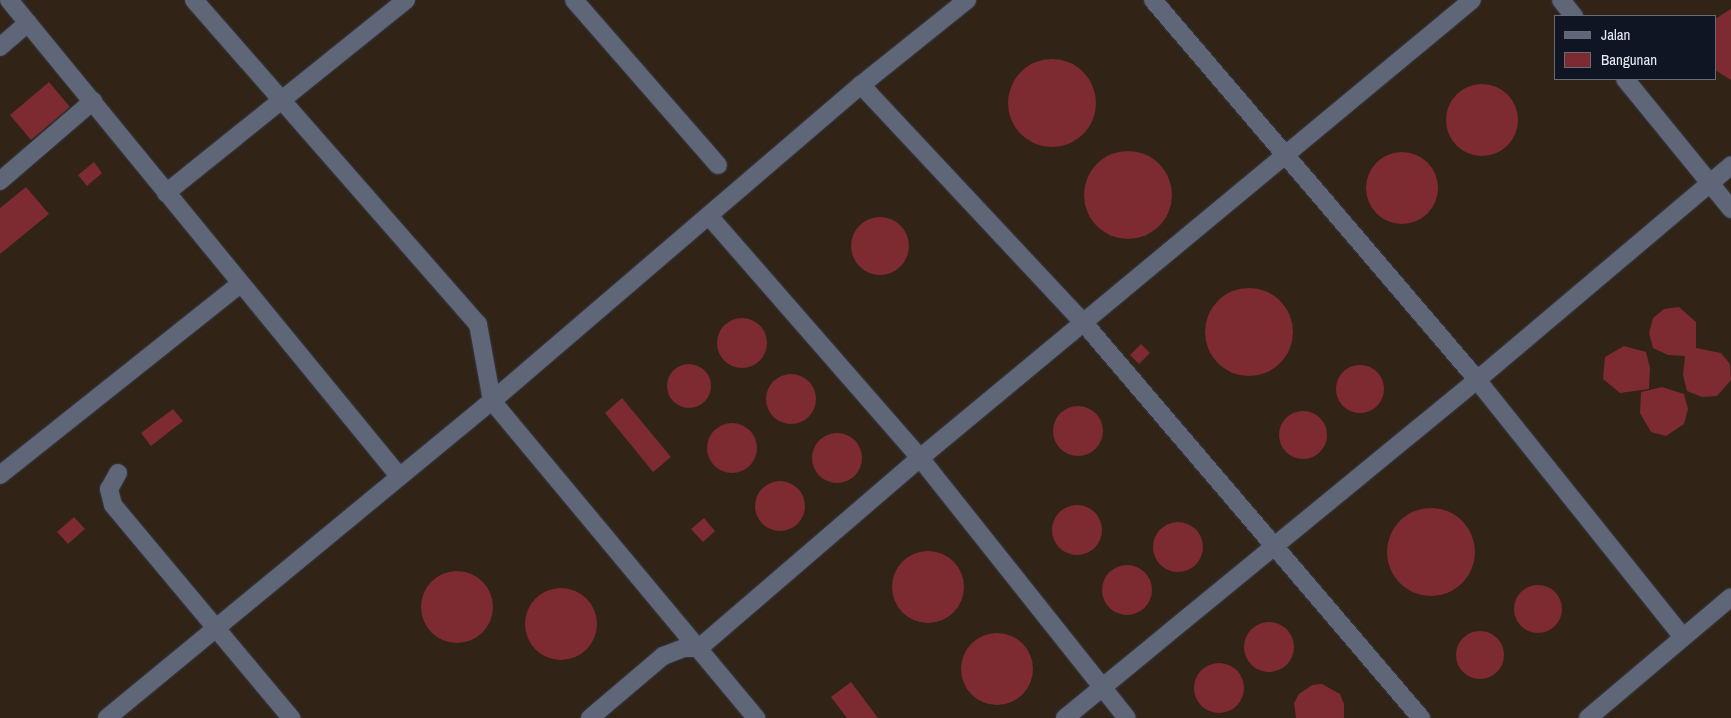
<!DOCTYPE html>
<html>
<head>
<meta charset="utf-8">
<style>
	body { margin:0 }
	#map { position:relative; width:1731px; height:718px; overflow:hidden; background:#181f2c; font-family:"Archivo Narrow",sans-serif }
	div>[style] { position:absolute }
	.industrial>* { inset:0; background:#312316 }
	.building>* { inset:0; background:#7d2b30 }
	.round { border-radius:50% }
	.roads { filter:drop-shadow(0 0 1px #363a46) drop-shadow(0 0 1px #363a46) }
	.minor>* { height:18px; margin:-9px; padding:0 9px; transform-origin:9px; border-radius:9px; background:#5e6677 }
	span { translate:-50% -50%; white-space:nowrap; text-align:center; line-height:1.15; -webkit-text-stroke:5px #0f1522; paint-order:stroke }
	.legend { position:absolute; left:1554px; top:15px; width:162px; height:65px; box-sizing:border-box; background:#0f1522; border:1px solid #666b77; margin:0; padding:6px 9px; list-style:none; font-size:15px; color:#e8ecf6 }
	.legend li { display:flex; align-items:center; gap:10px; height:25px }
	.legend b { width:25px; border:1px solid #666b77 }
</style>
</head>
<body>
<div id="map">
	<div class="industrial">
		<div style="clip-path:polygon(evenodd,0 0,1731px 0,1731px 718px,0 718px,0 0,1555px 16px,1715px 16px,1715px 79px,1555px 79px,1555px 16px)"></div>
	</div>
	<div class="building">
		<div style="clip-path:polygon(1731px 9px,1731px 80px,1715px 70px,1715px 19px)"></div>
		<div class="round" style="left:1008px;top:59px;width:88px;height:88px"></div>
		<div style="clip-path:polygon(49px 82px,70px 107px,31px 140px,10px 115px)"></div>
		<div class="round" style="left:1446px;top:84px;width:72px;height:72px"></div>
		<div class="round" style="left:1084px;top:151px;width:88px;height:88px"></div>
		<div class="round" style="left:1366px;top:152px;width:72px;height:72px"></div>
		<div style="clip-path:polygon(94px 162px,102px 173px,87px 186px,78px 175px)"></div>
		<div style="clip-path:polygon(26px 187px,49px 214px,0 254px,0 208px)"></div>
		<div class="round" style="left:851px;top:217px;width:58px;height:58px"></div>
		<div class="round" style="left:1205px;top:288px;width:88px;height:88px"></div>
		<div style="clip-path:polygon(1679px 307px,1696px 322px,1696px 348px,1721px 353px,1730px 364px,1731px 380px,1717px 396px,1702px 397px,1687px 391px,1683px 375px,1685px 356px,1668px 355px,1653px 348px,1649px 333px,1653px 318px,1664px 309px)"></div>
		<div class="round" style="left:717px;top:318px;width:50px;height:50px"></div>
		<div style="clip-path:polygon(1141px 344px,1150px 353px,1139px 364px,1130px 355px)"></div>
		<div style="clip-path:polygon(1624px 346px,1646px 352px,1650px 368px,1649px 389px,1620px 393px,1603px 379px,1605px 357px)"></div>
		<div class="round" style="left:667px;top:364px;width:44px;height:44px"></div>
		<div class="round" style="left:1336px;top:365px;width:48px;height:48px"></div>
		<div class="round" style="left:766px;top:374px;width:50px;height:50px"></div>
		<div style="clip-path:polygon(1662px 387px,1684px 394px,1688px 409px,1684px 424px,1666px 436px,1651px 432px,1640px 413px,1641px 392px)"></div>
		<div style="clip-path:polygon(622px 398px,671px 457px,653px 472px,605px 413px)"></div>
		<div class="round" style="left:1053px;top:406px;width:50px;height:50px"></div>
		<div style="clip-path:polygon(173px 409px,183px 421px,151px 446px,141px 433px)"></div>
		<div class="round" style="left:1279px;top:411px;width:48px;height:48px"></div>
		<div class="round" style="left:707px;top:423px;width:50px;height:50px"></div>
		<div class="round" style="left:812px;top:433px;width:50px;height:50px"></div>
		<div class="round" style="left:755px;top:481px;width:50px;height:50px"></div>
		<div class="round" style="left:1052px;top:505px;width:50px;height:50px"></div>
		<div class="round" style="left:1387px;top:508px;width:88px;height:88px"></div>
		<div style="clip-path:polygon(74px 517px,85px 529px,68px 544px,57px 532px)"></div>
		<div style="clip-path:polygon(704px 518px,715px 531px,703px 542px,691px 529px)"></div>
		<div class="round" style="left:1153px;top:522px;width:50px;height:50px"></div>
		<div class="round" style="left:892px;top:551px;width:72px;height:72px"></div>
		<div class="round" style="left:1102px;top:565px;width:50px;height:50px"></div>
		<div class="round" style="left:421px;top:571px;width:72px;height:72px"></div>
		<div class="round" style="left:1514px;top:585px;width:48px;height:48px"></div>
		<div class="round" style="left:525px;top:588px;width:72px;height:72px"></div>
		<div class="round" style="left:1244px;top:622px;width:50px;height:50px"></div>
		<div class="round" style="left:1456px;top:631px;width:48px;height:48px"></div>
		<div class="round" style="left:961px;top:633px;width:72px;height:72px"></div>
		<div class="round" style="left:1194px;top:663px;width:50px;height:50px"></div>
		<div style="clip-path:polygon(851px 682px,878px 718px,847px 718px,831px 697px)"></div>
		<div style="clip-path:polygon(1322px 684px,1340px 694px,1344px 704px,1344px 718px,1296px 718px,1294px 703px,1299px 694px,1312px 685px)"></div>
	</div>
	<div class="roads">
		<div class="minor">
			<div style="left:9px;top:0;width:615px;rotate:50.67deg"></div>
			<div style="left:194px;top:0;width:431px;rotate:48.8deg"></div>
			<div style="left:478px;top:324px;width:78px;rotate:79.7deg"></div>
			<div style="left:492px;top:401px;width:413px;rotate:50.2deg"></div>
			<div style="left:574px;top:0;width:219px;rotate:48.9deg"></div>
			<div style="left:1153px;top:0;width:499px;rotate:49.5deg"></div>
			<div style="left:1477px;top:380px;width:329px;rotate:51.3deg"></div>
			<div style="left:1561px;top:0;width:21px;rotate:51deg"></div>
			<div style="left:0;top:47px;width:37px;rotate:-41deg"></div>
			<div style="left:1625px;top:79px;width:168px;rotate:50.8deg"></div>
			<div style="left:861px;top:85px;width:325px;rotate:46.9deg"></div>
			<div style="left:1083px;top:322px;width:521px;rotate:49.52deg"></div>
			<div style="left:0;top:181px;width:123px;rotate:-40.7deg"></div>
			<div style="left:166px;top:193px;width:308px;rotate:-38.8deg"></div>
			<div style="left:709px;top:216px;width:321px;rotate:48.9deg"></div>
			<div style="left:920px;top:458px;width:332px;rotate:51.5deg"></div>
			<div style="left:118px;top:473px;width:18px;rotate:119deg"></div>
			<div style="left:109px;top:489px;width:16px;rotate:76deg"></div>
			<div style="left:113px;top:505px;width:278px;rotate:50.1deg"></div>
			<div style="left:0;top:475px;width:307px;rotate:-38.5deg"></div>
			<div style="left:107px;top:718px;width:499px;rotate:-39.5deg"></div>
			<div style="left:492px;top:401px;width:486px;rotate:-40.6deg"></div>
			<div style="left:861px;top:85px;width:136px;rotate:-38.7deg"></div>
			<div style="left:590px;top:718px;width:96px;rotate:-40.3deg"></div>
			<div style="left:663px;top:656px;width:22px;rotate:-21deg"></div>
			<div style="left:684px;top:648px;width:15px"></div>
			<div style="left:699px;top:648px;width:291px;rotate:-40.7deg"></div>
			<div style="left:920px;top:458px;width:717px;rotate:-39.68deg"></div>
			<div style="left:1065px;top:718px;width:533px;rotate:-39.37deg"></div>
			<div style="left:1477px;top:380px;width:333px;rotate:-40.2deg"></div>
			<div style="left:1588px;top:718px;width:187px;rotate:-40.2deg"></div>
		</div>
	</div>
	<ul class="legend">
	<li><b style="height:6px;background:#5e6677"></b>Jalan</li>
	<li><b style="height:14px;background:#7d2b30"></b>Bangunan</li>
	</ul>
</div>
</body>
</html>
